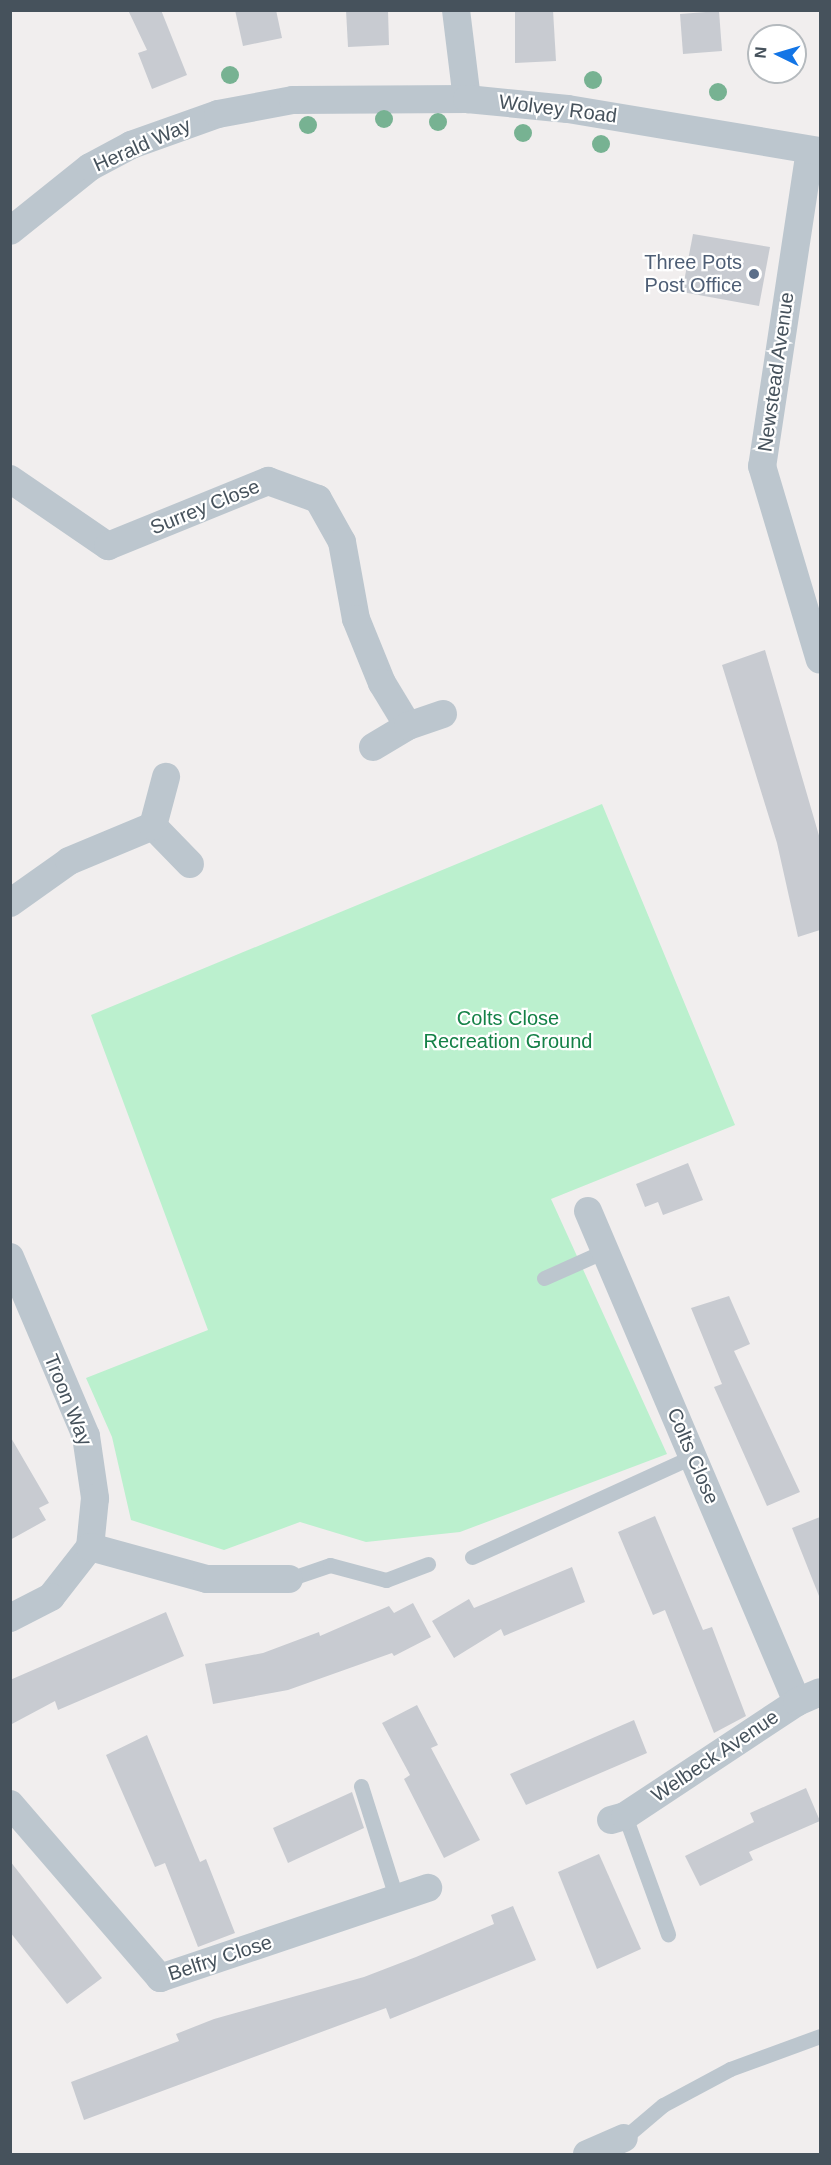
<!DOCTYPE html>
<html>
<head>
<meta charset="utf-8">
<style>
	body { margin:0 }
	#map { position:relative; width:831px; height:2165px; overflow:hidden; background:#f1eeee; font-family:Helvetica,sans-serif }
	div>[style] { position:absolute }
	.green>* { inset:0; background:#bbf0ce }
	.building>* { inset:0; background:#c8cbd1 }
	.service>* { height:15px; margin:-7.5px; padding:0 7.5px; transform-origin:7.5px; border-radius:7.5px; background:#bcc6ce }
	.minor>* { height:28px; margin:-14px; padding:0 14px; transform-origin:14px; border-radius:14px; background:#bcc6ce }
	.trees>* { width:18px; height:18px; margin:-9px; border-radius:50%; background:#77b292 }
	.dots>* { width:16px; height:16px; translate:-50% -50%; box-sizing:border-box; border:3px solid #fff; border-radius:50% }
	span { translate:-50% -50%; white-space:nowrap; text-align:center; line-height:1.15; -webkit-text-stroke:4.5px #fff; paint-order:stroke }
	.street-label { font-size:20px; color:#46525c }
	.service-label { font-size:20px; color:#4e5e75 }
	.right { translate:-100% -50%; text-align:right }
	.park-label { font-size:20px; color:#148147 }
	.frame { position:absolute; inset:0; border:12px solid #46525c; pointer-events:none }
	.north { position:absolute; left:747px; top:24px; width:60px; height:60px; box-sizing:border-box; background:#fff; border:2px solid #b5babe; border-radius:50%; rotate:275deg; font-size:16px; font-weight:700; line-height:24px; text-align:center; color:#46525c }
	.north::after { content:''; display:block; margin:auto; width:21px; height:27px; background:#1375e6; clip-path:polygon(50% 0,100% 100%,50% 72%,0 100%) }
</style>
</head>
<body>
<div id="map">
	<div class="green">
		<div style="clip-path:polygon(602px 804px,735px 1125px,551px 1199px,667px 1454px,460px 1532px,366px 1542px,300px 1522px,224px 1550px,131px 1520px,112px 1437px,86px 1378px,208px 1330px,91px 1015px)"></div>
	</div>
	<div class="building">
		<div style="clip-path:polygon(128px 10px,161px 10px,187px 75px,152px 89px,138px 53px,147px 50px)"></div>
		<div style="clip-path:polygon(235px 10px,276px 10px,282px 38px,243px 46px)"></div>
		<div style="clip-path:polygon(346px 10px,388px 10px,389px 45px,348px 47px)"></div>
		<div style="clip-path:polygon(515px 10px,553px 10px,556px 61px,515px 63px)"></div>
		<div style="clip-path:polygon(719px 11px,722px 51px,683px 54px,680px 14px)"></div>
		<div style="clip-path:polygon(693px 234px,770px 247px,759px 306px,682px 292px)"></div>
		<div style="clip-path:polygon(765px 650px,820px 839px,820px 930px,798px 937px,777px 843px,722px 665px)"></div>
		<div style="clip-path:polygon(688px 1163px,703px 1200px,663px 1215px,658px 1202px,645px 1207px,636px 1184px)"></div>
		<div style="clip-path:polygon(729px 1296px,750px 1344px,734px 1351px,800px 1492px,767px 1506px,714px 1387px,722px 1384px,691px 1308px)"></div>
		<div style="clip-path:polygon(10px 1436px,49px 1503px,39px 1508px,46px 1520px,10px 1540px)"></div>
		<div style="clip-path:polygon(655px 1516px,703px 1630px,712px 1627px,746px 1716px,714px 1733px,665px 1610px,653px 1615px,618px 1532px)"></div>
		<div style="clip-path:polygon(820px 1517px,820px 1596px,819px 1596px,792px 1528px)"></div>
		<div style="clip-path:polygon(572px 1567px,585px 1602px,504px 1636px,501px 1629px,454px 1658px,432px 1621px,469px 1599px,474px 1608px)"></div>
		<div style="clip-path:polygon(413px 1603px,431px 1637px,394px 1656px,392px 1653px,288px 1690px,213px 1704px,205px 1664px,263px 1653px,319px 1632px,320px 1636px,389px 1606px,394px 1613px)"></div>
		<div style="clip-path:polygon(166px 1612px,184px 1656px,58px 1710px,55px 1701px,10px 1725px,10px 1680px)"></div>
		<div style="clip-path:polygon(417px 1705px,438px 1745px,431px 1748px,480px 1840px,444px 1858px,404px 1779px,410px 1775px,382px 1723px)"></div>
		<div style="clip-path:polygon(634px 1720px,647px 1753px,526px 1805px,510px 1774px)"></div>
		<div style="clip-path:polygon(147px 1735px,200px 1862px,206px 1859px,235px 1933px,198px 1947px,165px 1863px,155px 1867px,106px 1755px)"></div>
		<div style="clip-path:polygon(806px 1788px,820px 1821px,749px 1852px,753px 1860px,700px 1886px,685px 1856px,754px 1822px,750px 1813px)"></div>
		<div style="clip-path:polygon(352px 1792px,364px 1828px,288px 1863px,273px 1828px)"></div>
		<div style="clip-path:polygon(599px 1854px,641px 1949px,597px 1969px,558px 1872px)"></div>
		<div style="clip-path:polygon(10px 1861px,102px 1978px,67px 2004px,10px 1932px)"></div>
		<div style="clip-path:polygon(513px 1906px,536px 1960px,390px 2019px,386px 2008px,84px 2120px,71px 2082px,179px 2041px,176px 2034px,214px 2019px,364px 1977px,416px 1957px,494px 1924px,491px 1915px)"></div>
	</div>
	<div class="service">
		<div style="left:544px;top:1278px;width:69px;rotate:-24deg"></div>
		<div style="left:472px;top:1557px;width:244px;rotate:-24.5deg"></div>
		<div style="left:289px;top:1579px;width:43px;rotate:-18.9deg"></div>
		<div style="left:330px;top:1565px;width:58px;rotate:15deg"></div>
		<div style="left:386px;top:1580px;width:45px;rotate:-20.9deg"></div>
		<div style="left:361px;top:1786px;width:120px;rotate:72.5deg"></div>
		<div style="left:625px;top:1816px;width:126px;rotate:70deg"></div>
		<div style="left:624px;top:2138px;width:51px;rotate:-40.2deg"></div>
		<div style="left:663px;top:2105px;width:76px;rotate:-28.2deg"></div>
		<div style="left:730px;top:2069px;width:96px;rotate:-20.1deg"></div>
	</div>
	<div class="minor">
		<div style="left:456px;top:10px;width:90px;rotate:83deg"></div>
		<div style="left:810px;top:150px;width:320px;rotate:98.6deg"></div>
		<div style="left:762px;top:466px;width:202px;rotate:73.4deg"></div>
		<div style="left:10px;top:231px;width:102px;rotate:-38.7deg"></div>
		<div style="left:90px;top:167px;width:47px;rotate:-28.2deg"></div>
		<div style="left:131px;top:145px;width:92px;rotate:-19.6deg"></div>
		<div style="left:218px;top:114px;width:76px;rotate:-10.6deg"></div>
		<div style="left:293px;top:100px;width:174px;rotate:-0.3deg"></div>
		<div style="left:467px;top:99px;width:101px;rotate:5.7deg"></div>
		<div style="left:568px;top:109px;width:255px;rotate:9.5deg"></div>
		<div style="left:10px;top:479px;width:119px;rotate:34.4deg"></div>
		<div style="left:108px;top:546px;width:173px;rotate:-22.1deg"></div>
		<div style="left:268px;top:481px;width:53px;rotate:19.8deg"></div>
		<div style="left:318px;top:499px;width:49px;rotate:60.8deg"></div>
		<div style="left:342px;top:542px;width:78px;rotate:79.7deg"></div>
		<div style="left:356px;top:619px;width:69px;rotate:67.9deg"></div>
		<div style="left:382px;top:683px;width:50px;rotate:58.8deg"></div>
		<div style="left:373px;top:747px;width:41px;rotate:-31deg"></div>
		<div style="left:408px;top:726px;width:37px;rotate:-19deg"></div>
		<div style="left:153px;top:826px;width:53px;rotate:45.8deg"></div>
		<div style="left:10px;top:903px;width:72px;rotate:-35.4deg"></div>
		<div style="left:69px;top:861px;width:91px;rotate:-22.6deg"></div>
		<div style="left:153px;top:826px;width:51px;rotate:-75.1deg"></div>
		<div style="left:588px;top:1211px;width:534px;rotate:66.94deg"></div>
		<div style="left:10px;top:1257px;width:194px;rotate:67deg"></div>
		<div style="left:86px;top:1436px;width:63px;rotate:81.7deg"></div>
		<div style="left:95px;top:1498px;width:49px;rotate:95.8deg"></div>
		<div style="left:90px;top:1547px;width:63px;rotate:128deg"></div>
		<div style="left:51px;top:1597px;width:46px;rotate:152.9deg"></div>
		<div style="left:90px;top:1547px;width:121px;rotate:15.3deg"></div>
		<div style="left:207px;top:1579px;width:82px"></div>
		<div style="left:10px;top:1804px;width:230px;rotate:49.2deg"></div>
		<div style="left:160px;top:1978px;width:283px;rotate:-18.6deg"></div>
		<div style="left:611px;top:1820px;width:15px;rotate:-16deg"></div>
		<div style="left:625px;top:1816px;width:206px;rotate:-33.5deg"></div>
		<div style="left:797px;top:1702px;width:25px;rotate:-23deg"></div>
		<div style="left:587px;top:2154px;width:40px;rotate:-23.4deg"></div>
	</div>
	<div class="trees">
		<div style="left:230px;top:75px"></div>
		<div style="left:593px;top:80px"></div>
		<div style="left:718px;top:92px"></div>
		<div style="left:384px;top:119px"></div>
		<div style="left:438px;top:122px"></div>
		<div style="left:308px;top:125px"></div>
		<div style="left:523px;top:133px"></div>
		<div style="left:601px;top:144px"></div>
	</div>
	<div class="dots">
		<div style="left:754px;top:274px;background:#5c6f8a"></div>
	</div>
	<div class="street-label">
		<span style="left:558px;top:109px;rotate:7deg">Wolvey Road</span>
		<span style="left:142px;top:145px;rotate:-24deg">Herald Way</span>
		<span style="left:776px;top:372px;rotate:-82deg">Newstead Avenue</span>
		<span style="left:205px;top:507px;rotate:-22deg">Surrey Close</span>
		<span style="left:68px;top:1400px;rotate:68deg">Troon Way</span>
		<span style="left:693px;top:1456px;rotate:67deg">Colts Close</span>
		<span style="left:715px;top:1756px;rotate:-34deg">Welbeck Avenue</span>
		<span style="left:220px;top:1958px;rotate:-18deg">Belfry Close</span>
	</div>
	<div class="service-label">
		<span class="right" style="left:742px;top:274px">Three Pots<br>Post Office</span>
	</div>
	<div class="park-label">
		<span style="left:508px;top:1030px">Colts Close<br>Recreation Ground</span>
	</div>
	<div class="frame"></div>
	<div class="north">N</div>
</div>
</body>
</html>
